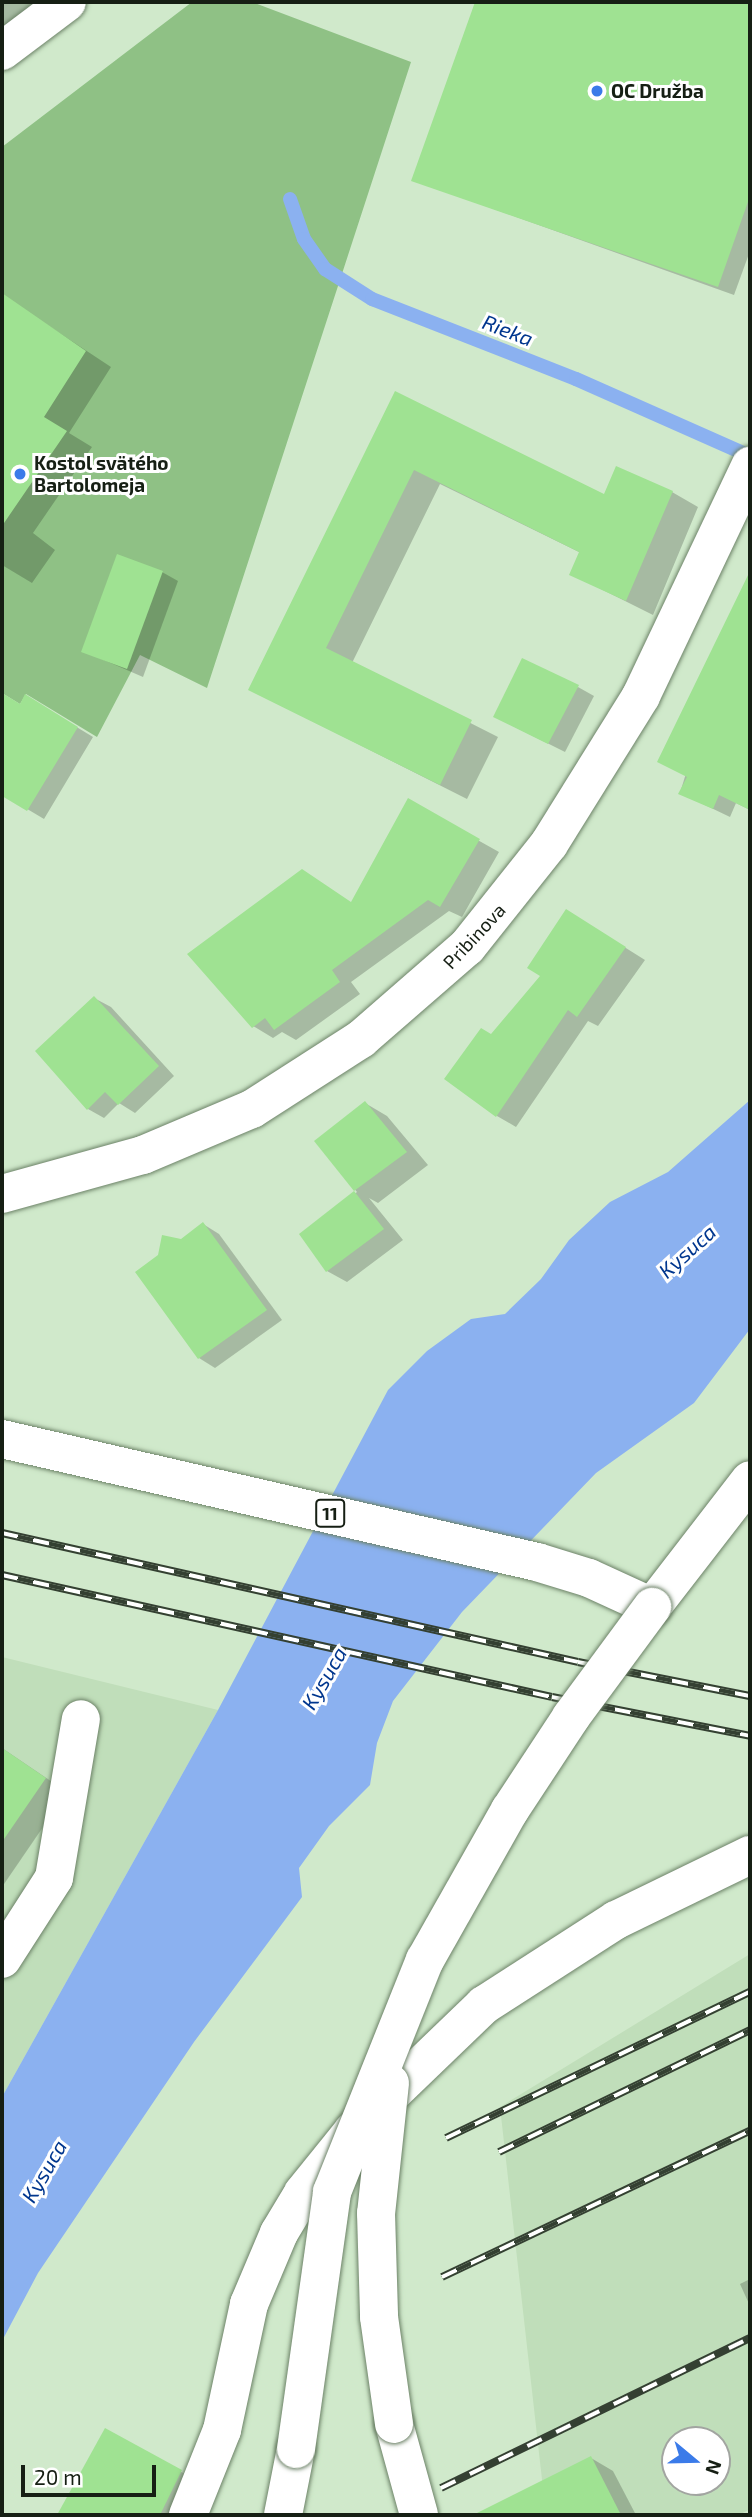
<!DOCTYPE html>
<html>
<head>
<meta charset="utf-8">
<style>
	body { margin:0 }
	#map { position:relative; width:752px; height:2517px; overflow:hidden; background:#d0e9cb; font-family:"Exo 2",sans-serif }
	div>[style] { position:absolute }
	.built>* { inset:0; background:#c0deba }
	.green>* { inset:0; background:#8fc185 }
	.water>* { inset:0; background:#8bb1f0 }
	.shadow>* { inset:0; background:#0003 }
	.stream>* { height:14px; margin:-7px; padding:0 7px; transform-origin:7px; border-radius:7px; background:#8bb1f0 }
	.building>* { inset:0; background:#9fe292 }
	.roads { filter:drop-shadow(0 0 2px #6c8267) drop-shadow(0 0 2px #6c8267) }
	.minor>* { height:38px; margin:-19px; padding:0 19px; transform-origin:19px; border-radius:19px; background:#fff }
	.primary>* { height:38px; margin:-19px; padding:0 19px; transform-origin:19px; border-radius:19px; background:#fff }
	.rail>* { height:8px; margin-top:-4px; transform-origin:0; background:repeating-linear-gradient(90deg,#fff 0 16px,#344032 0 32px); box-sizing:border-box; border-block:2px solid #344032 }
	.bridges { filter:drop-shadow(0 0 2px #6c8267) drop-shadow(0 0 2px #6c8267) }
	.primary-bridge>* { height:38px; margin:-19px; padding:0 19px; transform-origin:19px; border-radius:19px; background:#fff }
	.dots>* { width:19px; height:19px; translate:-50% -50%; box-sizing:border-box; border:4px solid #fff; border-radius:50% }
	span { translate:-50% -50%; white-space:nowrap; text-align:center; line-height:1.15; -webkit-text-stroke:6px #fff; paint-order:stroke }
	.shield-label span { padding:2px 5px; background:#fff; border:2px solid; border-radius:5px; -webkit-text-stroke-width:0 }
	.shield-label { font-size:18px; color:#161f14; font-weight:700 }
	.poi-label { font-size:19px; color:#161f14; font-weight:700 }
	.left { translate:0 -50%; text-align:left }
	.street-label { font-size:19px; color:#161f14 }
	.water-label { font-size:21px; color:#00368e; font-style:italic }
	.frame { position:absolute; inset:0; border:4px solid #161f14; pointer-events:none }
	.north { position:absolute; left:661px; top:2426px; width:70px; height:70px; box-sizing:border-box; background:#fff; border:2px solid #a2a5a1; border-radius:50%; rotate:109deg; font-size:19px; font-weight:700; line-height:28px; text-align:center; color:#161f14 }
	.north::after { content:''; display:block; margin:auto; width:24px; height:32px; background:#3b7be9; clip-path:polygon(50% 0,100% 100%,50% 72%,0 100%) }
	.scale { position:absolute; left:21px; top:2465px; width:135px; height:32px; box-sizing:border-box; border:4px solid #161f14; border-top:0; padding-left:9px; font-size:21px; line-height:24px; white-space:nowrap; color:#161f14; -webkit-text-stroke:5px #fff; paint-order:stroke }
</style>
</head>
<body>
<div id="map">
	<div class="built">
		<div style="clip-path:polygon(2px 1657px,218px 1710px,2px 2097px)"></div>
		<div style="clip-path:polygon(evenodd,750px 1954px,750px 2509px,739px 2515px,546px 2515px,500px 2107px,750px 1954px,675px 2440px,717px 2440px,717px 2482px,675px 2482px,675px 2440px)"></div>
	</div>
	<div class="green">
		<div style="clip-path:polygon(192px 2px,252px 2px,411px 62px,207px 688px,140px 655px,97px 737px,26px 694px,20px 704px,2px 693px,2px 147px)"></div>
	</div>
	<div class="water">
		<div style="clip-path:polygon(750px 1100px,750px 1329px,694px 1403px,596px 1473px,462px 1612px,393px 1701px,377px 1743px,370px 1785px,329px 1826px,299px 1868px,302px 1897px,194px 2042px,38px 2273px,2px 2341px,2px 2097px,218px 1710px,388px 1390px,427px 1351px,471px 1319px,505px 1314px,541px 1279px,569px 1240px,610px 1202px,668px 1172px)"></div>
	</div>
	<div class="shadow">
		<div style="clip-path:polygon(2px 2px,67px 2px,2px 70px)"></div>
		<div style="clip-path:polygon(477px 2px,750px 2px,750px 251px,734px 295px,413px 180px)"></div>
		<div style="clip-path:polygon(11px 301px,111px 367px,69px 433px,92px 447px,33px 533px,55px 550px,32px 583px,2px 565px,2px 314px)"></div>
		<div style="clip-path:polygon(396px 393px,605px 496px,672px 492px,698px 507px,653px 615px,571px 574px,581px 553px,440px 484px,352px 663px,498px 737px,467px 799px,251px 690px)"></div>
		<div style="clip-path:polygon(162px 572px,178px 581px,143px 677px,83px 651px)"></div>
		<div style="clip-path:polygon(739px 599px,750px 604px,750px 810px,736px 803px,730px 817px,680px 793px)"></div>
		<div style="clip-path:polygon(578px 687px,594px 696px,565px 752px,511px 725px)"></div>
		<div style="clip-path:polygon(2px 694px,21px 706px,42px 706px,93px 737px,44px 819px,2px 794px)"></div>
		<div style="clip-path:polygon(408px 801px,499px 852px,462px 917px,449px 911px,351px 982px,360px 994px,296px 1040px,282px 1032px,273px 1038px,253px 1026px,352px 903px)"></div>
		<div style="clip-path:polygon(586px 923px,645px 960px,598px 1026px,588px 1021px,516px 1127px,497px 1116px,492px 1036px)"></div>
		<div style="clip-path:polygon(94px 998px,111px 1007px,174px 1076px,135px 1113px,119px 1103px,104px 1118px,88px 1109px,37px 1051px)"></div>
		<div style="clip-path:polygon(365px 1103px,387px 1116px,428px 1165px,378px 1203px,369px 1198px,403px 1240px,347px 1282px,327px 1271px,302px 1234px,357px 1192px,316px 1142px)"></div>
		<div style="clip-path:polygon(203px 1224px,219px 1234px,282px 1320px,215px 1368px,199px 1358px,181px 1240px)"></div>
		<div style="clip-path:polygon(2px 1748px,67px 1792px,2px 1887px)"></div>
		<div style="clip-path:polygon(750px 2279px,750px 2306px,740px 2284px)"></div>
		<div style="clip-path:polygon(106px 2430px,201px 2483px,184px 2515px,59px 2515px)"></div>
		<div style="clip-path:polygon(591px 2458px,613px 2471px,636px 2515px,477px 2515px)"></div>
	</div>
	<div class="stream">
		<div style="left:290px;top:199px;width:42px;rotate:70.7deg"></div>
		<div style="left:304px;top:239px;width:37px;rotate:55deg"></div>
		<div style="left:325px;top:269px;width:56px;rotate:32.6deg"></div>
		<div style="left:372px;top:299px;width:219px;rotate:21.4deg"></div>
		<div style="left:576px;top:379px;width:190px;rotate:23.9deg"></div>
	</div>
	<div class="building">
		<div style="clip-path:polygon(475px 2px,750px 2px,750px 196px,718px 287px,411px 181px)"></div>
		<div style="clip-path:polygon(2px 293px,86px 351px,44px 417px,67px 431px,2px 526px)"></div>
		<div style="clip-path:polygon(395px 391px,604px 494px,616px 466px,673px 491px,626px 601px,569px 575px,579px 552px,414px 470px,326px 648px,472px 720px,440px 785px,248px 690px)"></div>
		<div style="clip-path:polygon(117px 554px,163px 571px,127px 669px,81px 652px)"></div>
		<div style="clip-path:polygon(750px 571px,750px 810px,719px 795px,713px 809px,678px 794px,687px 777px,657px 762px)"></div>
		<div style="clip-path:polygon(522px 658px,579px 685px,548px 744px,493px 717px)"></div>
		<div style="clip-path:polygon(2px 693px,20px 704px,25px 694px,78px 727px,27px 811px,2px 796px)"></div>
		<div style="clip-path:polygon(408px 798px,480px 839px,440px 907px,428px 900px,332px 970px,340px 982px,274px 1030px,265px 1018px,252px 1028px,187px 954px,302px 869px,351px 902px)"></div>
		<div style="clip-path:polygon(566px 909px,626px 947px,577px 1017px,568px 1010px,496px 1117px,444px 1079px,481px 1028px,491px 1034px,540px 976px,527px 968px)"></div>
		<div style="clip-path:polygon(94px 996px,159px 1066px,118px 1105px,105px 1092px,87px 1110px,35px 1051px)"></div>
		<div style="clip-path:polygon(365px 1101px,407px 1152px,354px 1191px,314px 1141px)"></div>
		<div style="clip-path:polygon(354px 1191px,384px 1229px,326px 1272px,299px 1234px)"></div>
		<div style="clip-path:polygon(203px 1222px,267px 1310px,198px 1359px,135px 1272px,158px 1255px,162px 1235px,181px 1239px)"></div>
		<div style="clip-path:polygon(2px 1748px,46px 1778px,2px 1842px)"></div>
		<div style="clip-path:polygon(105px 2428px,182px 2470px,160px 2515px,57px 2515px)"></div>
		<div style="clip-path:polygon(591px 2456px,621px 2515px,473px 2515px)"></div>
	</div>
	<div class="roads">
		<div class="minor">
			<div style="left:2px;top:51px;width:81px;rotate:-37deg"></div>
			<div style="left:2px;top:1194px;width:146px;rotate:-15.5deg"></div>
			<div style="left:143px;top:1155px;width:118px;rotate:-22.9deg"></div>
			<div style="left:252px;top:1109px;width:130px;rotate:-32.7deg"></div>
			<div style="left:361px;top:1039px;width:140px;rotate:-41deg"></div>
			<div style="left:467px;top:947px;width:132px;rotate:-51.5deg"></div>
			<div style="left:549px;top:844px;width:174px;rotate:-58.1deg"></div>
			<div style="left:641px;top:696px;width:255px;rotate:-64.6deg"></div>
			<div style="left:2px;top:1959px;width:96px;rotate:-57.3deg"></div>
			<div style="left:54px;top:1878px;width:161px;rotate:-80.4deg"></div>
			<div style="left:188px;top:2515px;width:92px;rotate:-68.2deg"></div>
			<div style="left:222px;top:2430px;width:129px;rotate:-77.9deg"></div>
			<div style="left:249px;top:2304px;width:77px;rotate:-67.1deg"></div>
			<div style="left:279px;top:2233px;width:47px;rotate:-59deg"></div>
			<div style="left:303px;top:2193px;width:80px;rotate:-51.1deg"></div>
			<div style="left:353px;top:2131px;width:182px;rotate:-43.9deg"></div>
			<div style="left:484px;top:2005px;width:157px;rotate:-32.8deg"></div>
			<div style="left:616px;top:1920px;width:149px;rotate:-25.9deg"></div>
		</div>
		<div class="primary">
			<div style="left:2px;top:1439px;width:549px;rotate:12.95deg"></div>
			<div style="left:537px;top:1562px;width:54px;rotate:17.1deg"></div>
			<div style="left:589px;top:1578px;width:69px;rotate:24.7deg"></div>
			<div style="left:652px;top:1607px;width:160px;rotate:-52.3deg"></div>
			<div style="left:394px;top:2424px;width:94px;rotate:74.6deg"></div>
			<div style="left:283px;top:2515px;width:67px;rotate:-78.9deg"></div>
		</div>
	</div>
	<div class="rail">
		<div style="left:2px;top:1533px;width:590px;rotate:12.62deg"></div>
		<div style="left:578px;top:1662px;width:175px;rotate:11.2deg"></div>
		<div style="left:2px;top:1575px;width:563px;rotate:12.51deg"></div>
		<div style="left:552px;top:1697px;width:202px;rotate:11.1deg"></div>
		<div style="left:446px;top:2138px;width:337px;rotate:-25.7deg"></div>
		<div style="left:499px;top:2152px;width:279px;rotate:-25.9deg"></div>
		<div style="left:442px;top:2277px;width:341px;rotate:-25.4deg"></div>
		<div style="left:441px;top:2488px;width:343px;rotate:-25.9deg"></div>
	</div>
	<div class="bridges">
		<div class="primary-bridge">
			<div style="left:390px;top:2083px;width:131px;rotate:96.1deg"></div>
			<div style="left:376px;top:2213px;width:104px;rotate:88.3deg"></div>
			<div style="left:379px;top:2317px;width:108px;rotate:82deg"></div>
			<div style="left:296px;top:2449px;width:260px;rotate:-82deg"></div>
			<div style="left:332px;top:2192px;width:250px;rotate:-68.2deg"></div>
			<div style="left:425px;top:1960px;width:172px;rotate:-60.5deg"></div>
			<div style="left:510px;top:1810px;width:111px;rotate:-56.7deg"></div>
			<div style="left:571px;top:1717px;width:137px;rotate:-53.6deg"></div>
		</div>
	</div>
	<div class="dots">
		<div style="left:597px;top:91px;background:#3b7be9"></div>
		<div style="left:20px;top:474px;background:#3b7be9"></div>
	</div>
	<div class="shield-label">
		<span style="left:330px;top:1513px">11</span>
	</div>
	<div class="poi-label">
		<span class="left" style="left:611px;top:91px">OC Družba</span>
		<span class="left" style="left:34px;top:474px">Kostol svätého<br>Bartolomeja</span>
	</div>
	<div class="street-label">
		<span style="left:474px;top:936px;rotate:-47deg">Pribinova</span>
	</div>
	<div class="water-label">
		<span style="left:508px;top:330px;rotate:21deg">Rieka</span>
		<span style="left:687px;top:1251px;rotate:-42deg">Kysuca</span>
		<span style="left:324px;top:1678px;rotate:-60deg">Kysuca</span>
		<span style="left:44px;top:2171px;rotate:-60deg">Kysuca</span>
	</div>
	<div class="frame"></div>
	<div class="north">N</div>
	<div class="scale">20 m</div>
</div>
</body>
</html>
